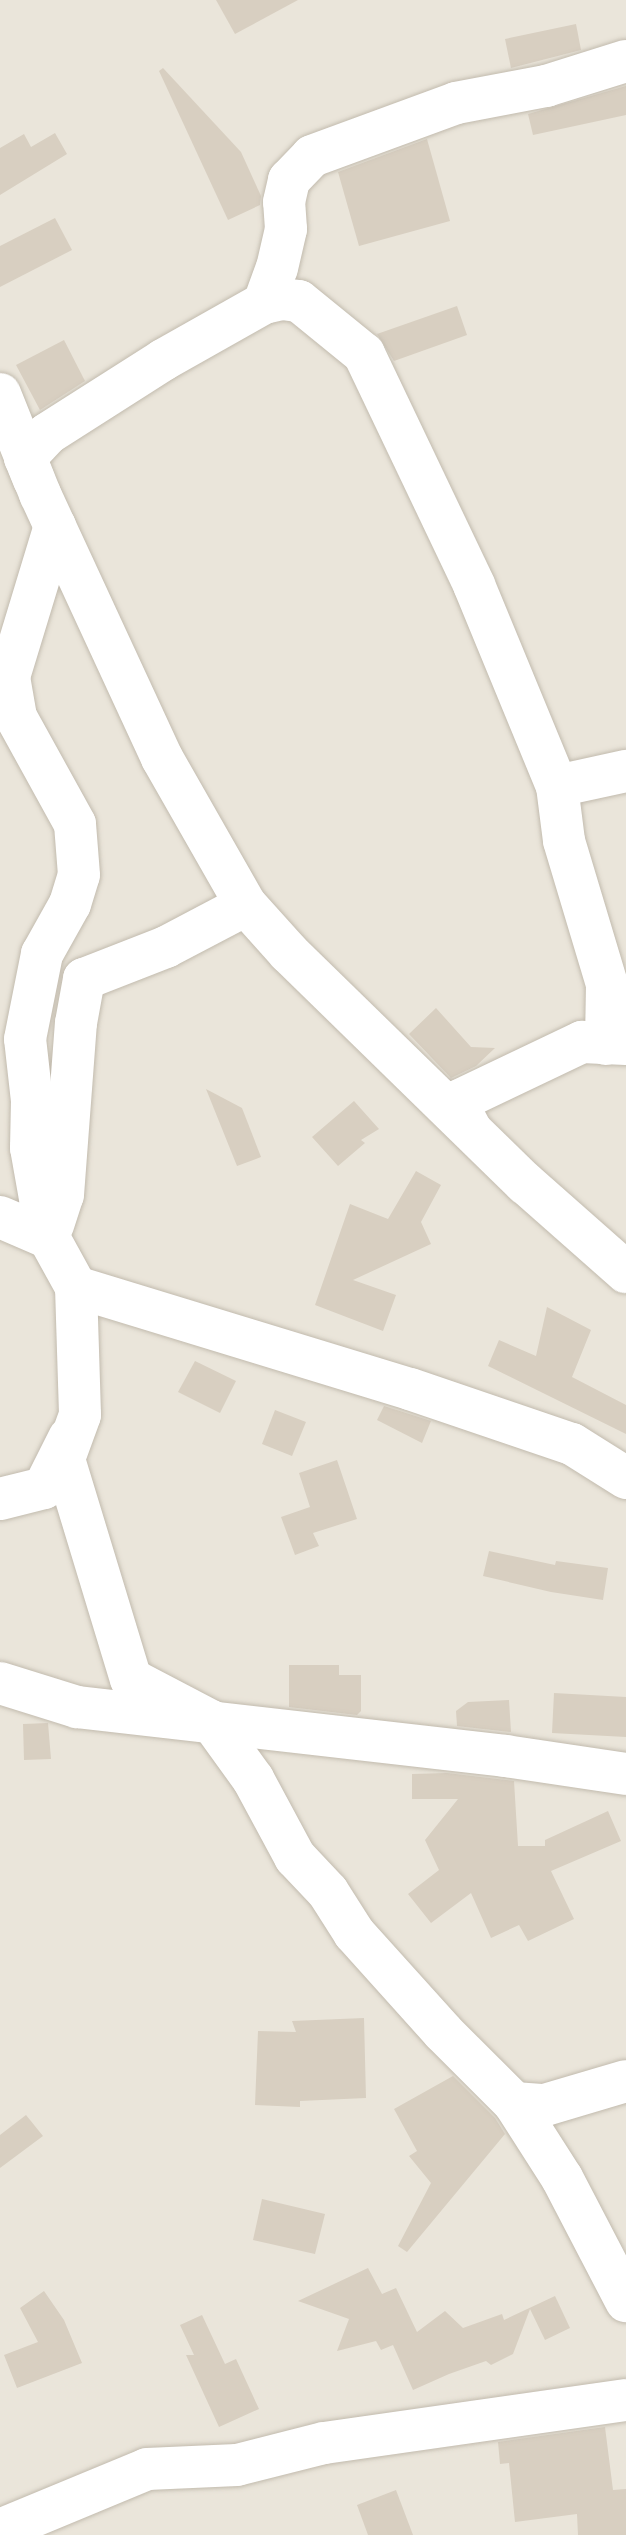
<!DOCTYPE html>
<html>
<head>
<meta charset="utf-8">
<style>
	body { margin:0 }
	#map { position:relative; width:626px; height:2535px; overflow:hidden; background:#f6f3ec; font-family:"Space Grotesk",sans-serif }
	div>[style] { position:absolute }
	.residential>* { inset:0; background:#eae5da }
	.building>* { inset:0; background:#d8cfc1 }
	.roads { filter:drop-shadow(0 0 2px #c2bbae) drop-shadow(0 0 2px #c2bbae) }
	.minor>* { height:42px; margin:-21px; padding:0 21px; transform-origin:21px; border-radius:21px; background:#fff }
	span { translate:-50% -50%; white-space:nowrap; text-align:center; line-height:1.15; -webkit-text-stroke:6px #fff; paint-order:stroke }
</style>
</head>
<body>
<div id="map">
	<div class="residential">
		<div style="clip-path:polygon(0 0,626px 0,626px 2535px,0 2535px)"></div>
	</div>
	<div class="building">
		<div style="clip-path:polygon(216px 0,298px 0,235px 34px)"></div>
		<div style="clip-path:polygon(576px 24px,581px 50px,511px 68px,505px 39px)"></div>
		<div style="clip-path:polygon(163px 68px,241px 152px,261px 196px,260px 205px,228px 220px,159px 71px)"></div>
		<div style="clip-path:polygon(626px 86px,626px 115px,533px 135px,528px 114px)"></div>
		<div style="clip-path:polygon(55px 133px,67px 154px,0 195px,0 148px,24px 134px,31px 147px)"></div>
		<div style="clip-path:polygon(427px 139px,450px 221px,359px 246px,338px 172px)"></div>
		<div style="clip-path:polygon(55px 218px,72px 250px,0 287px,0 246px)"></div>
		<div style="clip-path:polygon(457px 306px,467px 335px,394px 361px,377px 334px)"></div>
		<div style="clip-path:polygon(64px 340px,85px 381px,40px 410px,16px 365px)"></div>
		<div style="clip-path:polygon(436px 1008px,471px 1047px,495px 1048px,476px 1066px,451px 1078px,409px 1034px)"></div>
		<div style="clip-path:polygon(206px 1089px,242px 1108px,261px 1157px,237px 1166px)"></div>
		<div style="clip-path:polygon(354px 1101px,379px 1129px,361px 1140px,365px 1143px,338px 1166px,312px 1137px)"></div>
		<div style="clip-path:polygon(416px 1171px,441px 1185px,421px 1222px,431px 1244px,353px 1280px,396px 1295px,383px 1331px,315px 1305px,350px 1204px,388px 1219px)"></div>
		<div style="clip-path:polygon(547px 1307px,591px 1330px,572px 1377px,626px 1405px,626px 1434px,488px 1366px,499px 1340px,536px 1356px)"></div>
		<div style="clip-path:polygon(195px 1361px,236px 1381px,220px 1413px,178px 1392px)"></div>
		<div style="clip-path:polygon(384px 1406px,431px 1421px,422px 1443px,377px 1420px)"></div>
		<div style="clip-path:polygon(275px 1410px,306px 1422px,292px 1456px,262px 1444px)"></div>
		<div style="clip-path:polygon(337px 1460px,357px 1519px,313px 1533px,319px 1546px,295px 1555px,281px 1517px,310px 1507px,299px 1473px)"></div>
		<div style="clip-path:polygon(489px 1551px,555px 1565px,556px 1561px,608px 1568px,603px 1600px,551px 1592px,483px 1576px)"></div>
		<div style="clip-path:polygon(289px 1665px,339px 1665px,339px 1675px,361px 1675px,361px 1711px,357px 1715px,289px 1707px)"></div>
		<div style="clip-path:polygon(554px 1693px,626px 1697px,626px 1737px,552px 1733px)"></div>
		<div style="clip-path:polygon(509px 1700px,511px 1732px,457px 1726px,456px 1711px,468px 1702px)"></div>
		<div style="clip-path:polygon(48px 1723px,51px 1759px,24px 1760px,23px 1724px)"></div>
		<div style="clip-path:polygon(447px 1773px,514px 1781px,518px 1846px,545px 1846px,545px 1840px,608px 1811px,621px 1841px,551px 1871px,574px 1919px,528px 1941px,519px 1925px,491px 1938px,471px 1893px,431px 1923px,408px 1894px,439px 1870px,425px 1840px,458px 1799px,412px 1799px,412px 1774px)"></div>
		<div style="clip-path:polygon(364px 2018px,366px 2098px,300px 2101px,300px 2107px,255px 2105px,258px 2031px,296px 2032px,292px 2021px)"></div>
		<div style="clip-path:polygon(453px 2076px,495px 2118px,505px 2134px,407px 2252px,398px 2246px,431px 2183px,409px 2156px,417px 2151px,394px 2109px)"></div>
		<div style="clip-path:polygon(26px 2115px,43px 2136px,0 2168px,0 2135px)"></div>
		<div style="clip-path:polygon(262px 2199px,325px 2214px,315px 2254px,253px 2240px)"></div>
		<div style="clip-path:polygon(368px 2268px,382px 2294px,396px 2288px,417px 2332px,445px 2311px,463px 2328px,502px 2314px,504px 2320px,555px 2296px,570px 2328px,545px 2340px,530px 2309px,513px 2354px,491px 2365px,486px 2361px,449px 2374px,413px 2390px,393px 2345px,381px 2350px,376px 2341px,337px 2351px,349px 2319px,298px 2301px)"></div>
		<div style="clip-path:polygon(44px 2291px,64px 2320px,82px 2363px,17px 2388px,4px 2355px,38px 2342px,20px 2308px)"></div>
		<div style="clip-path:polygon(202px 2315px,225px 2364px,236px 2359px,259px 2409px,219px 2427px,186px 2355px,194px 2355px,180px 2325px)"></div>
		<div style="clip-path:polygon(605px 2427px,613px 2490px,626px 2489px,626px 2535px,578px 2535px,577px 2514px,515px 2522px,509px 2463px,500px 2464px,498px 2442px)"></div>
		<div style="clip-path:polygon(396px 2490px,413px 2535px,368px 2535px,357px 2505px)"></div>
	</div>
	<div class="roads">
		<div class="minor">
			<div style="left:264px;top:303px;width:18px;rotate:-13deg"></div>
			<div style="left:282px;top:299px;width:17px;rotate:7deg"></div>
			<div style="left:299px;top:301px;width:84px;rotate:39.2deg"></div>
			<div style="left:364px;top:354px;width:256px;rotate:64.5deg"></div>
			<div style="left:474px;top:585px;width:217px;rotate:67.6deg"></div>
			<div style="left:557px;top:786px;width:55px;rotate:82.7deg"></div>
			<div style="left:564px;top:841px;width:149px;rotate:73.3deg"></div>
			<div style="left:607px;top:984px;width:60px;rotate:91deg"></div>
			<div style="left:0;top:394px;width:108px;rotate:68.2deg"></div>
			<div style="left:40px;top:494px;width:291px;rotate:65.2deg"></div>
			<div style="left:162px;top:758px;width:169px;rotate:60.3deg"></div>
			<div style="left:246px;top:905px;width:64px;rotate:48.1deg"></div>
			<div style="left:289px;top:953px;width:330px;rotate:44.3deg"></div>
			<div style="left:525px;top:1183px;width:135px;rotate:41.4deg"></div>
			<div style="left:34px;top:480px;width:24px;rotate:-112deg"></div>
			<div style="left:25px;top:458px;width:33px;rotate:-47deg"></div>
			<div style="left:47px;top:434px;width:138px;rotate:-32.5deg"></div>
			<div style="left:163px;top:360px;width:116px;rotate:-29.4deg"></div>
			<div style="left:264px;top:303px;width:37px;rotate:-70deg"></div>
			<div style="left:277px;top:268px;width:40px;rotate:-77deg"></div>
			<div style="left:286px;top:229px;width:27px;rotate:-94deg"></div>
			<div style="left:284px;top:202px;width:23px;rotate:-77deg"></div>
			<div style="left:289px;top:180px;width:33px;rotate:-46deg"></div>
			<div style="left:312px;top:156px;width:153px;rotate:-20.2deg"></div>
			<div style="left:456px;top:103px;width:92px;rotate:-10.7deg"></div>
			<div style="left:546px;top:86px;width:84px;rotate:-17.4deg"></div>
			<div style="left:557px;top:786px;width:71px;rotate:-12.3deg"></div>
			<div style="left:470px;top:1128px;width:30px;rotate:-118deg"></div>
			<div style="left:456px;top:1102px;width:140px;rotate:-25.5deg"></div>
			<div style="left:582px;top:1042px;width:44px;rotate:2.6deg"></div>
			<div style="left:0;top:1217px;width:53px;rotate:23.2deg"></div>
			<div style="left:49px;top:1238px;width:56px;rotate:61.1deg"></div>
			<div style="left:76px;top:1287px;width:349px;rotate:17deg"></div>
			<div style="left:410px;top:1389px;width:171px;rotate:18.8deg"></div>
			<div style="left:572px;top:1444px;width:64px;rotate:32.2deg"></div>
			<div style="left:53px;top:1225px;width:32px;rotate:-72deg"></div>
			<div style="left:63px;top:1195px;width:172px;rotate:-85.7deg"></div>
			<div style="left:76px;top:1023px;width:45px;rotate:-79.7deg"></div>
			<div style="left:84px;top:979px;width:88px;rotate:-21.3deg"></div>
			<div style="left:166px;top:947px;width:90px;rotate:-27.7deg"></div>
			<div style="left:33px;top:1230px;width:27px;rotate:-73deg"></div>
			<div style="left:41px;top:1204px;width:57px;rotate:-100.1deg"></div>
			<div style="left:31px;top:1148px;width:47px;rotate:-88.8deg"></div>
			<div style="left:32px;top:1101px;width:62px;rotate:-96.4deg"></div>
			<div style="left:25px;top:1039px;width:87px;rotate:-78.7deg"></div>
			<div style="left:42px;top:954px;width:57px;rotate:-60.8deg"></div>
			<div style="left:70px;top:904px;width:30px;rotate:-73deg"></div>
			<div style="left:79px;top:875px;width:51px;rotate:-94.5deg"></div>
			<div style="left:75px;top:824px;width:122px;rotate:-118.9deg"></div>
			<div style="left:16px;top:717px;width:41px;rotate:-99.9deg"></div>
			<div style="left:9px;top:677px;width:158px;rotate:-73.1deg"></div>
			<div style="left:76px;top:1287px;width:128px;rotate:88.2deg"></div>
			<div style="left:80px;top:1415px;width:47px;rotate:110deg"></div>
			<div style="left:64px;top:1459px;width:230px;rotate:73.1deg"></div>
			<div style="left:131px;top:1679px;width:90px;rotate:27.7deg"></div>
			<div style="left:211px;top:1721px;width:72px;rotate:54.1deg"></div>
			<div style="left:253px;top:1779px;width:89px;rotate:61.7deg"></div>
			<div style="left:295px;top:1857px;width:48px;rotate:46.7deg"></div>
			<div style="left:328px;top:1892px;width:49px;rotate:57.6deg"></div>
			<div style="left:354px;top:1933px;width:133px;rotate:48deg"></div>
			<div style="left:443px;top:2032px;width:100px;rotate:45deg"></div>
			<div style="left:514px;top:2103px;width:89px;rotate:57.4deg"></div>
			<div style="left:562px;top:2178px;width:139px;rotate:62.5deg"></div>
			<div style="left:0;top:1499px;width:45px;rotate:-14deg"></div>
			<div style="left:44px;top:1488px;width:56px;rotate:-63.4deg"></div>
			<div style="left:0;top:1683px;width:81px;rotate:17.3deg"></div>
			<div style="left:77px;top:1707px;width:432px;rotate:6.5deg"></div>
			<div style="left:506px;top:1756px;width:121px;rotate:8.5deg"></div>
			<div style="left:514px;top:2103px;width:31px;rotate:4deg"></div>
			<div style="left:545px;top:2105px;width:84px;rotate:-16.5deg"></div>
			<div style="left:0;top:2530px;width:159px;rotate:-22.5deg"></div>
			<div style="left:147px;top:2469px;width:90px;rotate:-2.5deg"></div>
			<div style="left:237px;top:2465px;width:90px;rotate:-14.2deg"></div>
			<div style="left:324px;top:2443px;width:305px;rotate:-8.1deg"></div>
		</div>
	</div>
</div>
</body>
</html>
